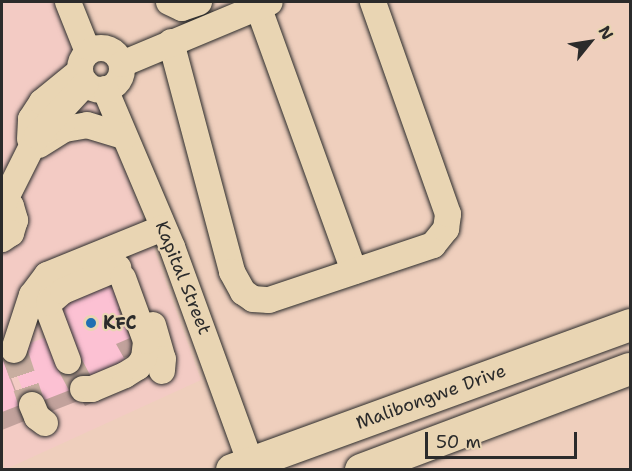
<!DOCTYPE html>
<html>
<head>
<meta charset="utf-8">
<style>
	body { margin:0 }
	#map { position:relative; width:632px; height:471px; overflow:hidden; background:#efcfbd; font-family:"Shantell Sans",sans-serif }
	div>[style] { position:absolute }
	.built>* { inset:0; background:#f3cbc4 }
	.shadow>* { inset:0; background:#0003 }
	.building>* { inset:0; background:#fcc1d3 }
	.minor-tunnel>* { height:26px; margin-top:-13px; transform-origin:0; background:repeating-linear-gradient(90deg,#c8aea0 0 26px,transparent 0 39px) }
	.roads { filter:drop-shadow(0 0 2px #2b2b2b) drop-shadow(0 0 2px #2b2b2b) }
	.minor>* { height:26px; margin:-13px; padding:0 13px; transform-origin:13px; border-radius:13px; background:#e9d5b3 }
	.minor>.ring { margin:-13px; padding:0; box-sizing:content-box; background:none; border:26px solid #e9d5b3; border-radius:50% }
	.major>* { height:32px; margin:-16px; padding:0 16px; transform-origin:16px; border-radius:16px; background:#e9d5b3 }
	.dots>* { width:16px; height:16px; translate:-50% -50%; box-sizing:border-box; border:3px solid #e9d5b3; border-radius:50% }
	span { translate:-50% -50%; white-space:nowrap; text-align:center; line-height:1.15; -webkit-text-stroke:4.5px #e9d5b3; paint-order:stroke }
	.street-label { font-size:18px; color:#2b2b2b }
	.poi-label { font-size:18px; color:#2b2b2b; font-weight:700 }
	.left { translate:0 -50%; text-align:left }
	.frame { position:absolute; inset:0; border:3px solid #2b2b2b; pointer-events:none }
	.north { position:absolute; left:560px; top:12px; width:60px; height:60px; -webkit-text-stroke:4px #e9d5b3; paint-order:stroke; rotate:60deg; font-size:16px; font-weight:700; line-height:24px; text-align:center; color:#2b2b2b }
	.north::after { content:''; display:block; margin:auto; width:21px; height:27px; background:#2b2b2b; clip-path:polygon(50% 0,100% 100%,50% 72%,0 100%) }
	.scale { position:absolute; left:425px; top:432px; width:152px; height:27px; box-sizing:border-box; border:3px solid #2b2b2b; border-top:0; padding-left:8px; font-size:18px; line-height:21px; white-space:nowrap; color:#2b2b2b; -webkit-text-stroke:4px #e9d5b3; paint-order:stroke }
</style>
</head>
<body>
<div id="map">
	<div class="built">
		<div style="clip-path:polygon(2px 2px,62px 2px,126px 170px,201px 380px,4px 470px)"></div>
	</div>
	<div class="shadow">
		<div style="clip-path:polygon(112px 282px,129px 322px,126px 324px,138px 353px,123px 358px,136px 382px,85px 406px,77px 392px)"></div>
		<div style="clip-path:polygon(54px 347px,78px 401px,37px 417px)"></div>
		<div style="clip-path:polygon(2px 354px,27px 420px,2px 430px)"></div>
	</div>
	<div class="building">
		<div style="clip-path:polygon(113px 280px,122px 307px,118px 309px,130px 338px,116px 344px,129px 367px,29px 406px,8px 352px,51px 335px,50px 302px)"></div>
		<div style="clip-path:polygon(2px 358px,20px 405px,2px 412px)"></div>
	</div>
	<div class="minor-tunnel">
		<div style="left:14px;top:350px;width:58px;rotate:71.9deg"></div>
		<div style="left:68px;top:361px;width:32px;rotate:62deg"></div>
	</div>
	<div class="roads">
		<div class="minor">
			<div style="left:68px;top:2px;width:54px;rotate:68.2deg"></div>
			<div style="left:169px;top:2px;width:14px;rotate:25deg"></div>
			<div style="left:182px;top:8px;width:18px;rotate:-19deg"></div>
			<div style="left:258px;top:6px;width:282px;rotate:70.1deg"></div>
			<div style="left:171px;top:42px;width:238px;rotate:75.1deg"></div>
			<div style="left:232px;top:272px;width:23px;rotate:61deg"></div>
			<div style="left:243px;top:292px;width:12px;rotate:35deg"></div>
			<div style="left:253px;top:299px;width:16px;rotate:4deg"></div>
			<div style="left:269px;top:300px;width:173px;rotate:-18.5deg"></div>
			<div style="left:433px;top:245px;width:21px;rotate:-51deg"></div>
			<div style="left:446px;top:229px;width:15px;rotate:-82deg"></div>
			<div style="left:448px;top:214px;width:225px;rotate:-109.5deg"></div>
			<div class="ring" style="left:80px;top:48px;width:16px;height:16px"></div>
			<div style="left:122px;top:64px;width:160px;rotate:-22.7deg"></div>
			<div style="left:105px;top:89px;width:172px;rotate:67deg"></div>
			<div style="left:172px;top:247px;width:237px;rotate:70deg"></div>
			<div style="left:30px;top:139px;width:20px;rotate:-87deg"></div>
			<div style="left:31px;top:119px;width:20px;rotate:-57deg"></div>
			<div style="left:42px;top:102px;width:49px;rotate:-39.2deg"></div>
			<div style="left:39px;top:145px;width:31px;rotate:-32deg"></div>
			<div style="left:65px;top:129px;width:22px;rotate:-10deg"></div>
			<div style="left:87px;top:125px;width:39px;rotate:17deg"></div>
			<div style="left:2px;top:199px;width:11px;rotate:38deg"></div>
			<div style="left:11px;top:206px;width:15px;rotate:74deg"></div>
			<div style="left:15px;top:220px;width:14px;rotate:107deg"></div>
			<div style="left:11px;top:233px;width:11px;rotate:146deg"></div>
			<div style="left:5px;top:200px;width:72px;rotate:-63.4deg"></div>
			<div style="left:37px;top:136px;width:72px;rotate:-47.2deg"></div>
			<div style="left:153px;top:325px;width:35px;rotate:74deg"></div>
			<div style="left:163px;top:359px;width:12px;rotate:95deg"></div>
			<div style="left:14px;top:350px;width:58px;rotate:-71.9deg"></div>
			<div style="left:32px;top:295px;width:25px;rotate:-53deg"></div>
			<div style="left:47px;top:275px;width:125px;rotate:-22.1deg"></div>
			<div style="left:68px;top:361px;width:53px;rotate:-110.8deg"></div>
			<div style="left:49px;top:311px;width:8px;rotate:-90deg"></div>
			<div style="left:49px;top:303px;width:18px;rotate:-41deg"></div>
			<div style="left:63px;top:291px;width:60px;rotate:-22.7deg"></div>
			<div style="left:83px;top:389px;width:9px"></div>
			<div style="left:92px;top:389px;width:36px;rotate:-23deg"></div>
			<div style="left:125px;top:375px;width:15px;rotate:-32deg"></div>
			<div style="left:138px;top:367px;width:11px;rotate:-56deg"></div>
			<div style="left:144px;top:358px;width:17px;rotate:-83deg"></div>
			<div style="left:146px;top:341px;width:67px;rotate:-110.1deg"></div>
			<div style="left:32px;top:405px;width:13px;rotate:67deg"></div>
			<div style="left:37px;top:417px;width:10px;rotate:37deg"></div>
		</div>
		<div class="major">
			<div style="left:232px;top:470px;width:424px;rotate:-20deg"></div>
			<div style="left:361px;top:470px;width:287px;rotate:-20.6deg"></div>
		</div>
	</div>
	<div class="dots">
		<div style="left:91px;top:323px;background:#1f6fb2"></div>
	</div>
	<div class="street-label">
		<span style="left:183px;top:278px;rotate:68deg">Kapital Street</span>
		<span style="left:431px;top:397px;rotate:-20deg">Malibongwe Drive</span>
	</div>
	<div class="poi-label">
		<span class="left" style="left:103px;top:323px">KFC</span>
	</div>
	<div class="frame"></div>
	<div class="north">N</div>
	<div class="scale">50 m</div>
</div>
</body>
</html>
